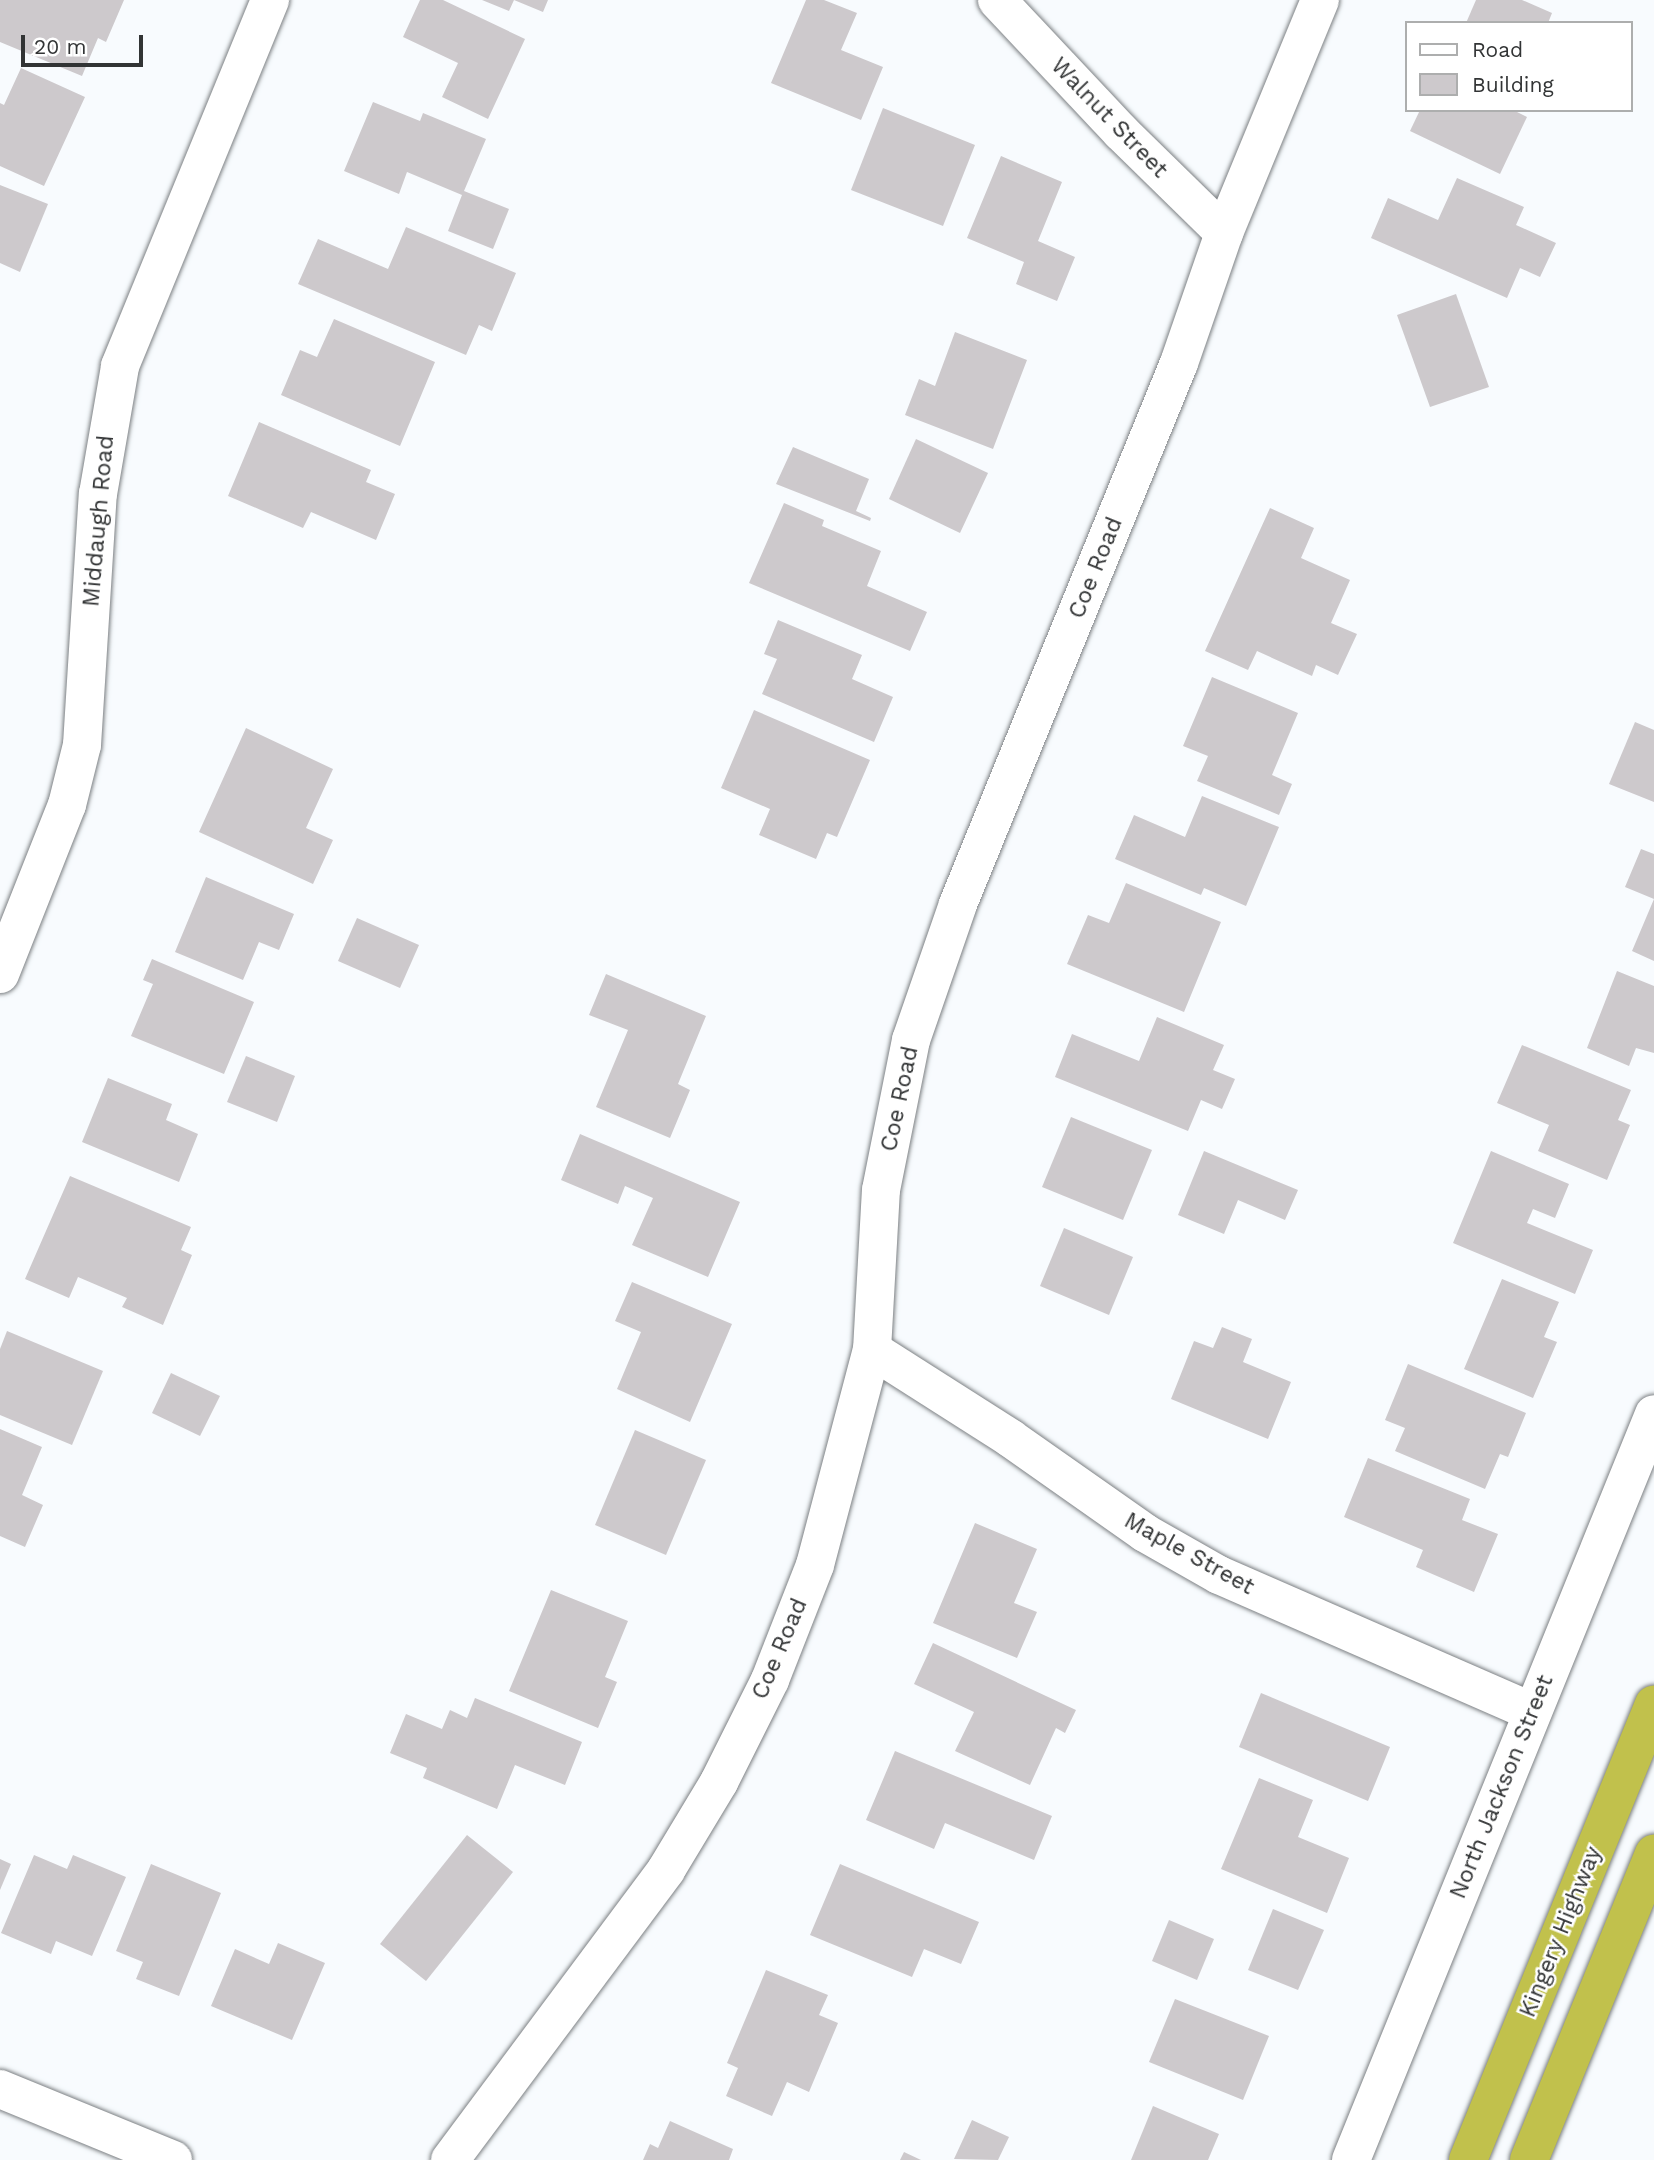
<!DOCTYPE html>
<html>
<head>
<meta charset="utf-8">
<style>
	body { margin:0 }
	#map { position:relative; width:1654px; height:2160px; overflow:hidden; background:#f8fbfe; font-family:"Work Sans",sans-serif }
	div>[style] { position:absolute }
	.building>* { inset:0; background:#cdc9cc }
	.roads { filter:drop-shadow(0 0 2px #7c8083) drop-shadow(0 0 2px #7c8083) }
	.street>* { height:38px; margin:-19px; padding:0 19px; transform-origin:19px; border-radius:19px; background:#fff }
	.secondary>* { height:38px; margin:-19px; padding:0 19px; transform-origin:19px; border-radius:19px; background:#fff }
	.highway>* { height:38px; margin:-19px; padding:0 19px; transform-origin:19px; border-radius:19px; background:#c1c14c }
	span { translate:-50% -50%; white-space:nowrap; text-align:center; line-height:1.15; -webkit-text-stroke:5px #fff; paint-order:stroke }
	.street-label { font-size:23px; color:#323435 }
	.legend { position:absolute; left:1405px; top:21px; width:228px; height:91px; box-sizing:border-box; background:#fff; border:2px solid #adaeae; margin:0; padding:9px 12px; list-style:none; font-size:21px; color:#323435 }
	.legend li { display:flex; align-items:center; gap:14px; height:35px }
	.legend b { width:35px; border:2px solid #adaeae }
	.scale { position:absolute; left:21px; top:35px; width:122px; height:32px; box-sizing:border-box; border:4px solid #323435; border-top:0; padding-left:9px; font-size:21px; line-height:24px; white-space:nowrap; color:#323435; -webkit-text-stroke:5px #fff; paint-order:stroke }
</style>
</head>
<body>
<div id="map">
	<div class="building">
		<div style="clip-path:polygon(0 0,124px 0,106px 42px,98px 38px,82px 76px,0 42px)"></div>
		<div style="clip-path:polygon(420px 0,443px 0,525px 39px,488px 119px,442px 97px,458px 63px,403px 37px)"></div>
		<div style="clip-path:polygon(482px 0,548px 0,543px 12px,514px 0,509px 11px)"></div>
		<div style="clip-path:polygon(806px 0,824px 0,857px 13px,841px 50px,883px 67px,861px 120px,771px 83px)"></div>
		<div style="clip-path:polygon(1476px 0,1522px 0,1552px 13px,1548px 23px,1466px 23px)"></div>
		<div style="clip-path:polygon(21px 68px,85px 97px,44px 186px,0 166px,0 103px,4px 105px)"></div>
		<div style="clip-path:polygon(373px 102px,420px 121px,423px 113px,486px 139px,464px 191px,509px 209px,493px 249px,448px 231px,462px 195px,407px 172px,399px 194px,344px 171px)"></div>
		<div style="clip-path:polygon(883px 108px,975px 145px,943px 226px,851px 190px)"></div>
		<div style="clip-path:polygon(1420px 110px,1513px 110px,1527px 117px,1500px 174px,1410px 131px)"></div>
		<div style="clip-path:polygon(1001px 156px,1062px 182px,1038px 241px,1075px 257px,1057px 301px,1016px 284px,1024px 262px,967px 238px)"></div>
		<div style="clip-path:polygon(1457px 178px,1524px 207px,1516px 225px,1556px 243px,1540px 277px,1520px 268px,1507px 298px,1371px 238px,1388px 198px,1438px 220px)"></div>
		<div style="clip-path:polygon(0 185px,48px 204px,20px 272px,0 263px)"></div>
		<div style="clip-path:polygon(406px 227px,516px 273px,492px 331px,479px 325px,466px 355px,298px 284px,318px 239px,388px 269px)"></div>
		<div style="clip-path:polygon(1456px 294px,1489px 387px,1430px 407px,1397px 315px)"></div>
		<div style="clip-path:polygon(334px 319px,435px 362px,400px 446px,281px 395px,300px 350px,317px 357px)"></div>
		<div style="clip-path:polygon(955px 332px,1027px 360px,993px 449px,905px 415px,919px 379px,935px 386px)"></div>
		<div style="clip-path:polygon(259px 422px,371px 470px,366px 482px,395px 494px,376px 540px,311px 512px,303px 528px,228px 496px)"></div>
		<div style="clip-path:polygon(916px 439px,988px 473px,960px 533px,889px 499px)"></div>
		<div style="clip-path:polygon(793px 447px,869px 479px,856px 511px,871px 518px,870px 521px,776px 484px)"></div>
		<div style="clip-path:polygon(784px 503px,824px 520px,822px 526px,881px 551px,867px 586px,927px 612px,910px 651px,749px 583px)"></div>
		<div style="clip-path:polygon(1270px 508px,1314px 528px,1301px 558px,1350px 580px,1331px 623px,1357px 634px,1338px 675px,1316px 665px,1312px 676px,1257px 651px,1248px 670px,1205px 651px)"></div>
		<div style="clip-path:polygon(778px 620px,862px 655px,852px 679px,893px 697px,874px 742px,762px 694px,777px 659px,764px 654px)"></div>
		<div style="clip-path:polygon(1212px 677px,1298px 713px,1272px 775px,1292px 784px,1279px 815px,1197px 781px,1208px 756px,1183px 746px)"></div>
		<div style="clip-path:polygon(754px 710px,870px 760px,837px 837px,827px 833px,816px 859px,759px 835px,770px 809px,721px 788px)"></div>
		<div style="clip-path:polygon(1635px 722px,1654px 730px,1654px 802px,1609px 784px)"></div>
		<div style="clip-path:polygon(246px 728px,333px 769px,306px 828px,333px 840px,313px 884px,199px 832px)"></div>
		<div style="clip-path:polygon(1202px 796px,1279px 827px,1246px 906px,1204px 888px,1201px 895px,1115px 859px,1134px 815px,1185px 837px)"></div>
		<div style="clip-path:polygon(1641px 849px,1654px 854px,1654px 961px,1632px 951px,1654px 899px,1625px 887px)"></div>
		<div style="clip-path:polygon(206px 877px,294px 914px,279px 950px,259px 942px,243px 980px,175px 952px)"></div>
		<div style="clip-path:polygon(1126px 883px,1221px 922px,1184px 1012px,1067px 964px,1088px 915px,1109px 923px)"></div>
		<div style="clip-path:polygon(357px 918px,419px 945px,400px 988px,338px 961px)"></div>
		<div style="clip-path:polygon(152px 959px,254px 1002px,224px 1074px,131px 1036px,153px 984px,143px 980px)"></div>
		<div style="clip-path:polygon(1617px 971px,1654px 986px,1654px 1053px,1636px 1048px,1629px 1066px,1587px 1048px)"></div>
		<div style="clip-path:polygon(606px 974px,706px 1016px,678px 1084px,690px 1090px,670px 1138px,596px 1107px,628px 1030px,589px 1015px)"></div>
		<div style="clip-path:polygon(1157px 1017px,1224px 1045px,1213px 1070px,1235px 1079px,1222px 1109px,1201px 1100px,1188px 1131px,1055px 1077px,1072px 1034px,1139px 1061px)"></div>
		<div style="clip-path:polygon(1522px 1045px,1631px 1090px,1618px 1120px,1630px 1125px,1607px 1180px,1538px 1151px,1549px 1125px,1497px 1103px)"></div>
		<div style="clip-path:polygon(246px 1056px,295px 1076px,277px 1122px,227px 1102px)"></div>
		<div style="clip-path:polygon(108px 1078px,172px 1104px,166px 1120px,198px 1134px,179px 1182px,82px 1142px)"></div>
		<div style="clip-path:polygon(1071px 1117px,1152px 1150px,1123px 1220px,1042px 1187px)"></div>
		<div style="clip-path:polygon(580px 1134px,740px 1202px,708px 1277px,632px 1245px,653px 1198px,625px 1186px,618px 1204px,561px 1180px)"></div>
		<div style="clip-path:polygon(1204px 1151px,1298px 1190px,1285px 1220px,1238px 1200px,1224px 1234px,1178px 1215px)"></div>
		<div style="clip-path:polygon(1491px 1151px,1569px 1184px,1555px 1218px,1533px 1209px,1527px 1223px,1593px 1250px,1575px 1294px,1453px 1243px)"></div>
		<div style="clip-path:polygon(70px 1176px,191px 1227px,181px 1250px,192px 1255px,163px 1325px,122px 1307px,127px 1298px,78px 1277px,69px 1298px,25px 1279px)"></div>
		<div style="clip-path:polygon(1064px 1228px,1133px 1257px,1109px 1315px,1040px 1286px)"></div>
		<div style="clip-path:polygon(1502px 1279px,1559px 1302px,1544px 1337px,1557px 1342px,1533px 1398px,1464px 1369px)"></div>
		<div style="clip-path:polygon(632px 1282px,732px 1324px,690px 1422px,617px 1389px,641px 1332px,615px 1321px)"></div>
		<div style="clip-path:polygon(1222px 1327px,1252px 1339px,1243px 1362px,1291px 1382px,1268px 1439px,1171px 1399px,1194px 1341px,1213px 1348px)"></div>
		<div style="clip-path:polygon(7px 1331px,103px 1371px,72px 1445px,0 1415px,0 1349px)"></div>
		<div style="clip-path:polygon(1408px 1364px,1526px 1413px,1508px 1457px,1500px 1454px,1485px 1489px,1395px 1451px,1405px 1428px,1385px 1420px)"></div>
		<div style="clip-path:polygon(171px 1373px,220px 1396px,200px 1436px,152px 1413px)"></div>
		<div style="clip-path:polygon(0 1429px,42px 1447px,22px 1495px,43px 1505px,25px 1547px,0 1536px)"></div>
		<div style="clip-path:polygon(635px 1430px,706px 1460px,666px 1555px,595px 1525px)"></div>
		<div style="clip-path:polygon(1368px 1458px,1470px 1499px,1462px 1520px,1498px 1534px,1474px 1592px,1416px 1567px,1423px 1550px,1344px 1517px)"></div>
		<div style="clip-path:polygon(975px 1523px,1037px 1549px,1014px 1603px,1037px 1612px,1017px 1658px,933px 1623px)"></div>
		<div style="clip-path:polygon(551px 1590px,628px 1621px,605px 1677px,617px 1682px,598px 1728px,509px 1691px)"></div>
		<div style="clip-path:polygon(933px 1643px,1076px 1710px,1065px 1733px,1056px 1728px,1030px 1785px,955px 1751px,974px 1712px,914px 1684px)"></div>
		<div style="clip-path:polygon(1261px 1693px,1390px 1747px,1368px 1801px,1239px 1747px)"></div>
		<div style="clip-path:polygon(475px 1698px,582px 1742px,565px 1785px,515px 1765px,497px 1809px,423px 1778px,427px 1768px,390px 1753px,406px 1714px,442px 1729px,450px 1710px,467px 1718px)"></div>
		<div style="clip-path:polygon(895px 1751px,1052px 1816px,1034px 1860px,945px 1823px,934px 1849px,866px 1820px)"></div>
		<div style="clip-path:polygon(1259px 1778px,1313px 1800px,1298px 1837px,1349px 1858px,1327px 1913px,1221px 1869px)"></div>
		<div style="clip-path:polygon(467px 1835px,513px 1872px,426px 1981px,380px 1944px)"></div>
		<div style="clip-path:polygon(34px 1855px,67px 1869px,73px 1855px,126px 1877px,92px 1956px,56px 1941px,51px 1954px,1px 1933px)"></div>
		<div style="clip-path:polygon(0 1859px,11px 1864px,0 1890px)"></div>
		<div style="clip-path:polygon(151px 1864px,221px 1893px,179px 1996px,136px 1979px,143px 1962px,116px 1951px)"></div>
		<div style="clip-path:polygon(840px 1864px,979px 1922px,961px 1964px,924px 1949px,912px 1977px,810px 1935px)"></div>
		<div style="clip-path:polygon(1273px 1909px,1324px 1930px,1298px 1990px,1248px 1970px)"></div>
		<div style="clip-path:polygon(1169px 1920px,1214px 1939px,1197px 1980px,1152px 1961px)"></div>
		<div style="clip-path:polygon(278px 1943px,325px 1963px,292px 2040px,211px 2006px,235px 1949px,269px 1964px)"></div>
		<div style="clip-path:polygon(766px 1970px,828px 1995px,819px 2015px,838px 2023px,809px 2092px,787px 2082px,772px 2116px,726px 2096px,738px 2068px,727px 2063px)"></div>
		<div style="clip-path:polygon(1175px 1999px,1269px 2036px,1243px 2100px,1149px 2062px)"></div>
		<div style="clip-path:polygon(1153px 2106px,1219px 2134px,1208px 2160px,1131px 2160px)"></div>
		<div style="clip-path:polygon(972px 2120px,1009px 2137px,998px 2160px,954px 2159px)"></div>
		<div style="clip-path:polygon(670px 2121px,733px 2149px,729px 2160px,643px 2160px,650px 2144px,658px 2148px)"></div>
		<div style="clip-path:polygon(904px 2152px,921px 2160px,900px 2160px)"></div>
	</div>
	<div class="roads">
		<div class="street">
			<div style="left:997px;top:0;width:181px;rotate:46.8deg"></div>
			<div style="left:1121px;top:132px;width:144px;rotate:44.4deg"></div>
			<div style="left:0;top:974px;width:182px;rotate:-68.4deg"></div>
			<div style="left:67px;top:805px;width:62px;rotate:-76deg"></div>
			<div style="left:82px;top:745px;width:252px;rotate:-86.4deg"></div>
			<div style="left:98px;top:494px;width:130px;rotate:-80.2deg"></div>
			<div style="left:120px;top:366px;width:396px;rotate:-67.7deg"></div>
			<div style="left:872px;top:1350px;width:164px;rotate:32.5deg"></div>
			<div style="left:1010px;top:1438px;width:165px;rotate:35.1deg"></div>
			<div style="left:1145px;top:1533px;width:85px;rotate:29.6deg"></div>
			<div style="left:1219px;top:1575px;width:342px;rotate:23.6deg"></div>
			<div style="left:450px;top:2160px;width:362px;rotate:-53.3deg"></div>
			<div style="left:666px;top:1870px;width:103px;rotate:-58.9deg"></div>
			<div style="left:719px;top:1782px;width:114px;rotate:-63.4deg"></div>
			<div style="left:770px;top:1680px;width:123px;rotate:-68.6deg"></div>
			<div style="left:815px;top:1565px;width:222px;rotate:-75.2deg"></div>
			<div style="left:872px;top:1350px;width:160px;rotate:-86.8deg"></div>
			<div style="left:881px;top:1190px;width:153px;rotate:-78.7deg"></div>
			<div style="left:911px;top:1040px;width:144px;rotate:-70.9deg"></div>
			<div style="left:958px;top:904px;width:584px;rotate:-67.78deg"></div>
			<div style="left:1179px;top:363px;width:138px;rotate:-70.9deg"></div>
			<div style="left:1224px;top:233px;width:252px;rotate:-67.6deg"></div>
			<div style="left:1351px;top:2160px;width:805px;rotate:-67.89deg"></div>
		</div>
		<div class="secondary">
			<div style="left:0;top:2089px;width:187px;rotate:22.3deg"></div>
		</div>
		<div class="highway">
			<div style="left:1468px;top:2160px;width:492px;rotate:-67.8deg"></div>
			<div style="left:1529px;top:2160px;width:331px;rotate:-67.8deg"></div>
		</div>
	</div>
	<div class="street-label">
		<span style="left:1109px;top:118px;rotate:46deg">Walnut Street</span>
		<span style="left:99px;top:521px;rotate:-85deg">Middaugh Road</span>
		<span style="left:1096px;top:568px;rotate:-68deg">Coe Road</span>
		<span style="left:900px;top:1099px;rotate:-78deg">Coe Road</span>
		<span style="left:1189px;top:1554px;rotate:29deg">Maple Street</span>
		<span style="left:780px;top:1649px;rotate:-67deg">Coe Road</span>
		<span style="left:1502px;top:1787px;rotate:-68deg">North Jackson Street</span>
		<span style="left:1561px;top:1932px;rotate:-68deg">Kingery Highway</span>
	</div>
	<ul class="legend">
	<li><b style="height:9px;background:#fff"></b>Road</li>
	<li><b style="height:19px;background:#cdc9cc"></b>Building</li>
	</ul>
	<div class="scale">20 m</div>
</div>
</body>
</html>
